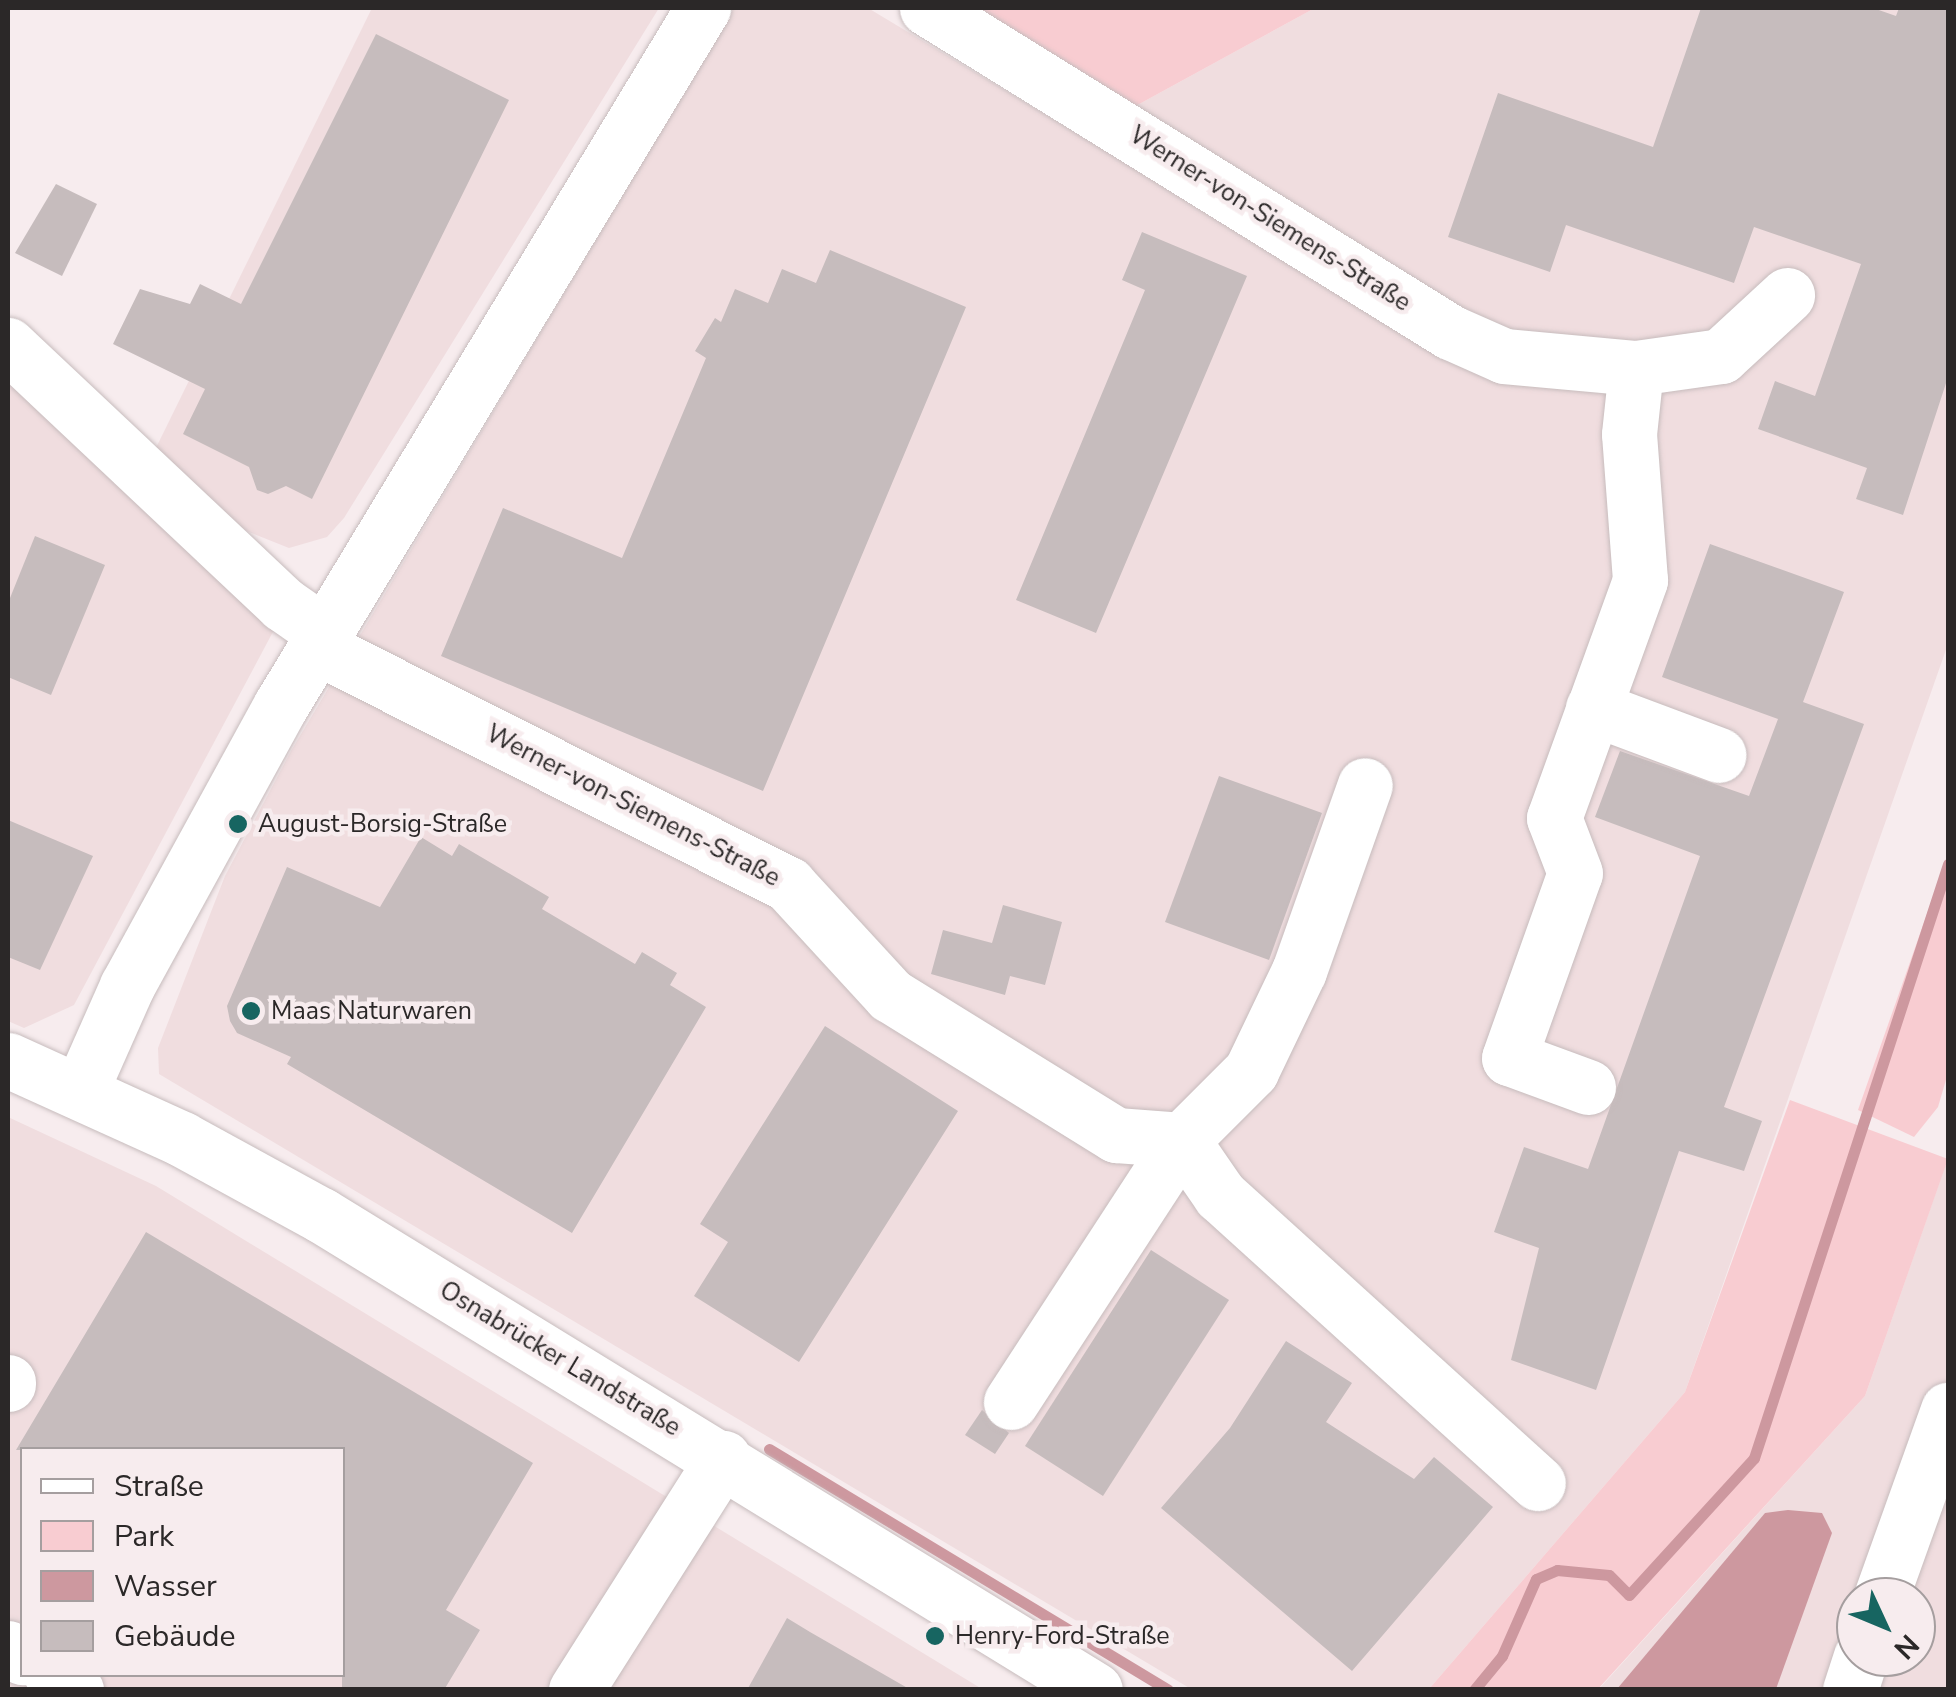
<!DOCTYPE html>
<html>
<head>
<meta charset="utf-8">
<style>
	body { margin:0 }
	#map { position:relative; width:1956px; height:1697px; overflow:hidden; background:#f7ecee; font-family:"Nunito Sans",sans-serif }
	div>[style] { position:absolute }
	.built>* { inset:0; background:#f0dddf }
	.green>* { inset:0; background:#f8ccd1 }
	.water>* { inset:0; background:#cd989f }
	.stream>* { height:11px; margin:-5.5px; padding:0 5.5px; transform-origin:5.5px; border-radius:5.5px; background:#cd989f }
	.building>* { inset:0; background:#c6bcbd }
	.roads { filter:drop-shadow(0 0 2px #c7bcbd) drop-shadow(0 0 2px #c7bcbd) }
	.minor>* { height:55px; margin:-27.5px; padding:0 27.5px; transform-origin:27.5px; border-radius:27.5px; background:#fff }
	.dots>* { width:28px; height:28px; translate:-50% -50%; box-sizing:border-box; border:5px solid #f7ecee; border-radius:50% }
	span { translate:-50% -50%; white-space:nowrap; text-align:center; line-height:1.15; -webkit-text-stroke:9px #f7ecee; paint-order:stroke }
	.street-label { font-size:25px; color:#2b2828 }
	.poi-label { font-size:25px; color:#2b2828 }
	.left { translate:0 -50%; text-align:left }
	.frame { position:absolute; inset:0; border:10px solid #2b2828; pointer-events:none }
	.legend { position:absolute; left:20px; top:1447px; width:325px; height:230px; box-sizing:border-box; background:#f7ecee; border:2px solid #a59e9f; margin:0; padding:12px 18px; list-style:none; font-size:30px; color:#2b2828 }
	.legend li { display:flex; align-items:center; gap:20px; height:50px }
	.legend b { width:50px; border:2px solid #a59e9f }
	.north { position:absolute; left:1836px; top:1577px; width:100px; height:100px; box-sizing:border-box; background:#f7ecee; border:2px solid #a59e9f; border-radius:50%; rotate:134deg; font-size:28px; font-weight:700; line-height:40px; text-align:center; color:#2b2828 }
	.north::after { content:''; display:block; margin:auto; width:35px; height:45px; background:#176561; clip-path:polygon(50% 0,100% 100%,50% 72%,0 100%) }
</style>
</head>
<body>
<div id="map">
	<div class="built">
		<div style="clip-path:polygon(372px 8px,659px 8px,344px 518px,327px 537px,289px 548px,229px 524px,152px 456px)"></div>
		<div style="clip-path:polygon(734px 8px,868px 8px,1104px 150px,1132px 108px,1315px 8px,1948px 8px,1948px 644px,1685px 1392px,1429px 1689px,1191px 1689px,159px 1074px,158px 1048px,225px 876px,291px 751px)"></div>
		<div style="clip-path:polygon(8px 379px,275px 628px,74px 1005px,24px 1028px,8px 1021px)"></div>
		<div style="clip-path:polygon(evenodd,8px 1117px,156px 1186px,982px 1689px,8px 1689px,8px 1117px,22px 1450px,342px 1450px,342px 1674px,22px 1674px,22px 1450px)"></div>
		<div style="clip-path:polygon(evenodd,1948px 1158px,1948px 1689px,1598px 1690px,1865px 1396px,1948px 1158px,1856px 1597px,1916px 1597px,1916px 1657px,1856px 1657px,1856px 1597px)"></div>
	</div>
	<div class="green">
		<div style="clip-path:polygon(979px 8px,1315px 8px,1132px 108px)"></div>
		<div style="clip-path:polygon(1948px 854px,1948px 1073px,1938px 1107px,1914px 1137px,1858px 1110px)"></div>
		<div style="clip-path:polygon(1790px 1100px,1948px 1159px,1865px 1396px,1598px 1689px,1429px 1689px,1685px 1392px)"></div>
	</div>
	<div class="water">
		<div style="clip-path:polygon(1788px 1510px,1822px 1513px,1832px 1533px,1776px 1689px,1617px 1689px,1765px 1513px)"></div>
	</div>
	<div class="stream">
		<div style="left:769px;top:1449px;width:466px;rotate:31.1deg"></div>
		<div style="left:1474px;top:1690px;width:44px;rotate:-50.5deg"></div>
		<div style="left:1502px;top:1656px;width:84px;rotate:-66.2deg"></div>
		<div style="left:1536px;top:1579px;width:23px;rotate:-23deg"></div>
		<div style="left:1557px;top:1570px;width:52px;rotate:5.5deg"></div>
		<div style="left:1609px;top:1575px;width:28px;rotate:45deg"></div>
		<div style="left:1629px;top:1595px;width:185px;rotate:-47.6deg"></div>
		<div style="left:1754px;top:1458px;width:625px;rotate:-71.91deg"></div>
	</div>
	<div class="building">
		<div style="clip-path:polygon(1701px 8px,1873px 8px,1896px 16px,1899px 8px,1948px 8px,1948px 377px,1903px 515px,1856px 499px,1867px 468px,1758px 429px,1775px 381px,1815px 396px,1861px 264px,1754px 227px,1734px 283px,1566px 225px,1550px 272px,1448px 237px,1498px 93px,1653px 147px)"></div>
		<div style="clip-path:polygon(376px 34px,509px 100px,312px 499px,286px 486px,268px 494px,257px 490px,249px 467px,183px 434px,205px 389px,113px 344px,140px 289px,190px 304px,200px 284px,241px 304px)"></div>
		<div style="clip-path:polygon(56px 184px,97px 204px,62px 276px,15px 253px)"></div>
		<div style="clip-path:polygon(1142px 232px,1247px 276px,1096px 633px,1016px 600px,1145px 290px,1122px 280px)"></div>
		<div style="clip-path:polygon(830px 250px,966px 307px,763px 791px,441px 656px,503px 508px,622px 558px,706px 358px,695px 351px,715px 318px,721px 322px,735px 289px,768px 303px,782px 269px,816px 283px)"></div>
		<div style="clip-path:polygon(35px 536px,105px 565px,51px 695px,8px 677px,8px 603px)"></div>
		<div style="clip-path:polygon(1710px 544px,1844px 592px,1803px 702px,1864px 724px,1724px 1107px,1762px 1121px,1744px 1171px,1679px 1151px,1596px 1390px,1511px 1360px,1539px 1248px,1494px 1232px,1524px 1147px,1588px 1169px,1700px 856px,1595px 817px,1620px 751px,1749px 796px,1778px 719px,1662px 677px)"></div>
		<div style="clip-path:polygon(1219px 776px,1322px 813px,1269px 960px,1165px 922px)"></div>
		<div style="clip-path:polygon(8px 820px,93px 856px,40px 970px,8px 957px)"></div>
		<div style="clip-path:polygon(421px 837px,452px 856px,459px 844px,549px 897px,542px 909px,635px 964px,642px 952px,677px 973px,670px 985px,706px 1007px,572px 1233px,287px 1064px,291px 1057px,237px 1033px,230px 1021px,227px 1006px,287px 867px,380px 907px)"></div>
		<div style="clip-path:polygon(1003px 905px,1062px 922px,1045px 985px,1010px 976px,1005px 995px,931px 974px,943px 930px,992px 943px)"></div>
		<div style="clip-path:polygon(825px 1026px,958px 1111px,799px 1362px,694px 1296px,728px 1242px,700px 1224px)"></div>
		<div style="clip-path:polygon(146px 1232px,533px 1463px,446px 1610px,480px 1630px,444px 1690px,342px 1690px,342px 1450px,16px 1450px)"></div>
		<div style="clip-path:polygon(1151px 1250px,1229px 1300px,1103px 1496px,1025px 1446px)"></div>
		<div style="clip-path:polygon(1286px 1341px,1352px 1383px,1326px 1422px,1414px 1479px,1434px 1457px,1493px 1507px,1352px 1671px,1161px 1508px,1230px 1428px)"></div>
		<div style="clip-path:polygon(982px 1410px,1009px 1433px,995px 1454px,965px 1435px)"></div>
		<div style="clip-path:polygon(787px 1618px,810px 1632px,911px 1690px,747px 1690px)"></div>
	</div>
	<div class="roads">
		<div class="minor">
			<div style="left:927px;top:8px;width:615px;rotate:31.78deg"></div>
			<div style="left:1450px;top:332px;width:59px;rotate:24deg"></div>
			<div style="left:1504px;top:356px;width:133px;rotate:5.2deg"></div>
			<div style="left:1636px;top:368px;width:86px;rotate:-8deg"></div>
			<div style="left:1721px;top:356px;width:90px;rotate:-42.7deg"></div>
			<div style="left:8px;top:345px;width:378px;rotate:43.3deg"></div>
			<div style="left:283px;top:604px;width:49px;rotate:35deg"></div>
			<div style="left:315px;top:646px;width:530px;rotate:26.71deg"></div>
			<div style="left:788px;top:884px;width:151px;rotate:47.4deg"></div>
			<div style="left:890px;top:995px;width:266px;rotate:31.8deg"></div>
			<div style="left:1116px;top:1135px;width:66px;rotate:4.3deg"></div>
			<div style="left:1593px;top:708px;width:134px;rotate:20.5deg"></div>
			<div style="left:8px;top:1060px;width:191px;rotate:24.4deg"></div>
			<div style="left:182px;top:1139px;width:158px;rotate:28.7deg"></div>
			<div style="left:321px;top:1215px;width:908px;rotate:31.54deg"></div>
			<div style="left:1588px;top:1087px;width:84px;rotate:-159.8deg"></div>
			<div style="left:1509px;top:1058px;width:196px;rotate:-70.4deg"></div>
			<div style="left:1575px;top:873px;width:59px;rotate:-110.9deg"></div>
			<div style="left:1554px;top:818px;width:253px;rotate:-70.1deg"></div>
			<div style="left:1640px;top:580px;width:146px;rotate:-94.3deg"></div>
			<div style="left:1629px;top:434px;width:66px;rotate:-83.9deg"></div>
			<div style="left:80px;top:1092px;width:116px;rotate:-66.1deg"></div>
			<div style="left:127px;top:986px;width:320px;rotate:-61.3deg"></div>
			<div style="left:281px;top:705px;width:815px;rotate:-58.81deg"></div>
			<div style="left:1182px;top:1140px;width:67px;rotate:55.4deg"></div>
			<div style="left:1220px;top:1195px;width:429px;rotate:42.2deg"></div>
			<div style="left:8px;top:1384px;width:2px;rotate:-90deg"></div>
			<div style="left:1011px;top:1402px;width:313px;rotate:-56.9deg"></div>
			<div style="left:1182px;top:1140px;width:98px;rotate:-45deg"></div>
			<div style="left:1251px;top:1071px;width:111px;rotate:-64.4deg"></div>
			<div style="left:1299px;top:971px;width:197px;rotate:-70.5deg"></div>
			<div style="left:1881px;top:1597px;width:199px;rotate:-70.3deg"></div>
			<div style="left:8px;top:1648px;width:17px;rotate:33deg"></div>
			<div style="left:51px;top:1674px;width:30px;rotate:33deg"></div>
			<div style="left:576px;top:1690px;width:275px;rotate:-57.6deg"></div>
			<div style="left:1850px;top:1690px;width:35px;rotate:-72deg"></div>
		</div>
	</div>
	<div class="dots">
		<div style="left:238px;top:824px;background:#176561"></div>
		<div style="left:251px;top:1011px;background:#176561"></div>
		<div style="left:935px;top:1636px;background:#176561"></div>
	</div>
	<div class="street-label">
		<span style="left:1270px;top:219px;rotate:32deg">Werner-von-Siemens-Straße</span>
		<span style="left:633px;top:806px;rotate:27deg">Werner-von-Siemens-Straße</span>
		<span style="left:560px;top:1359px;rotate:31deg">Osnabrücker Landstraße</span>
	</div>
	<div class="poi-label">
		<span class="left" style="left:258px;top:824px">August-Borsig-Straße</span>
		<span class="left" style="left:271px;top:1011px">Maas Naturwaren</span>
		<span class="left" style="left:955px;top:1636px">Henry-Ford-Straße</span>
	</div>
	<div class="frame"></div>
	<ul class="legend">
	<li><b style="height:12px;background:#fff"></b>Straße</li>
	<li><b style="height:28px;background:#f8ccd1"></b>Park</li>
	<li><b style="height:28px;background:#cd989f"></b>Wasser</li>
	<li><b style="height:28px;background:#c6bcbd"></b>Gebäude</li>
	</ul>
	<div class="north">N</div>
</div>
</body>
</html>
